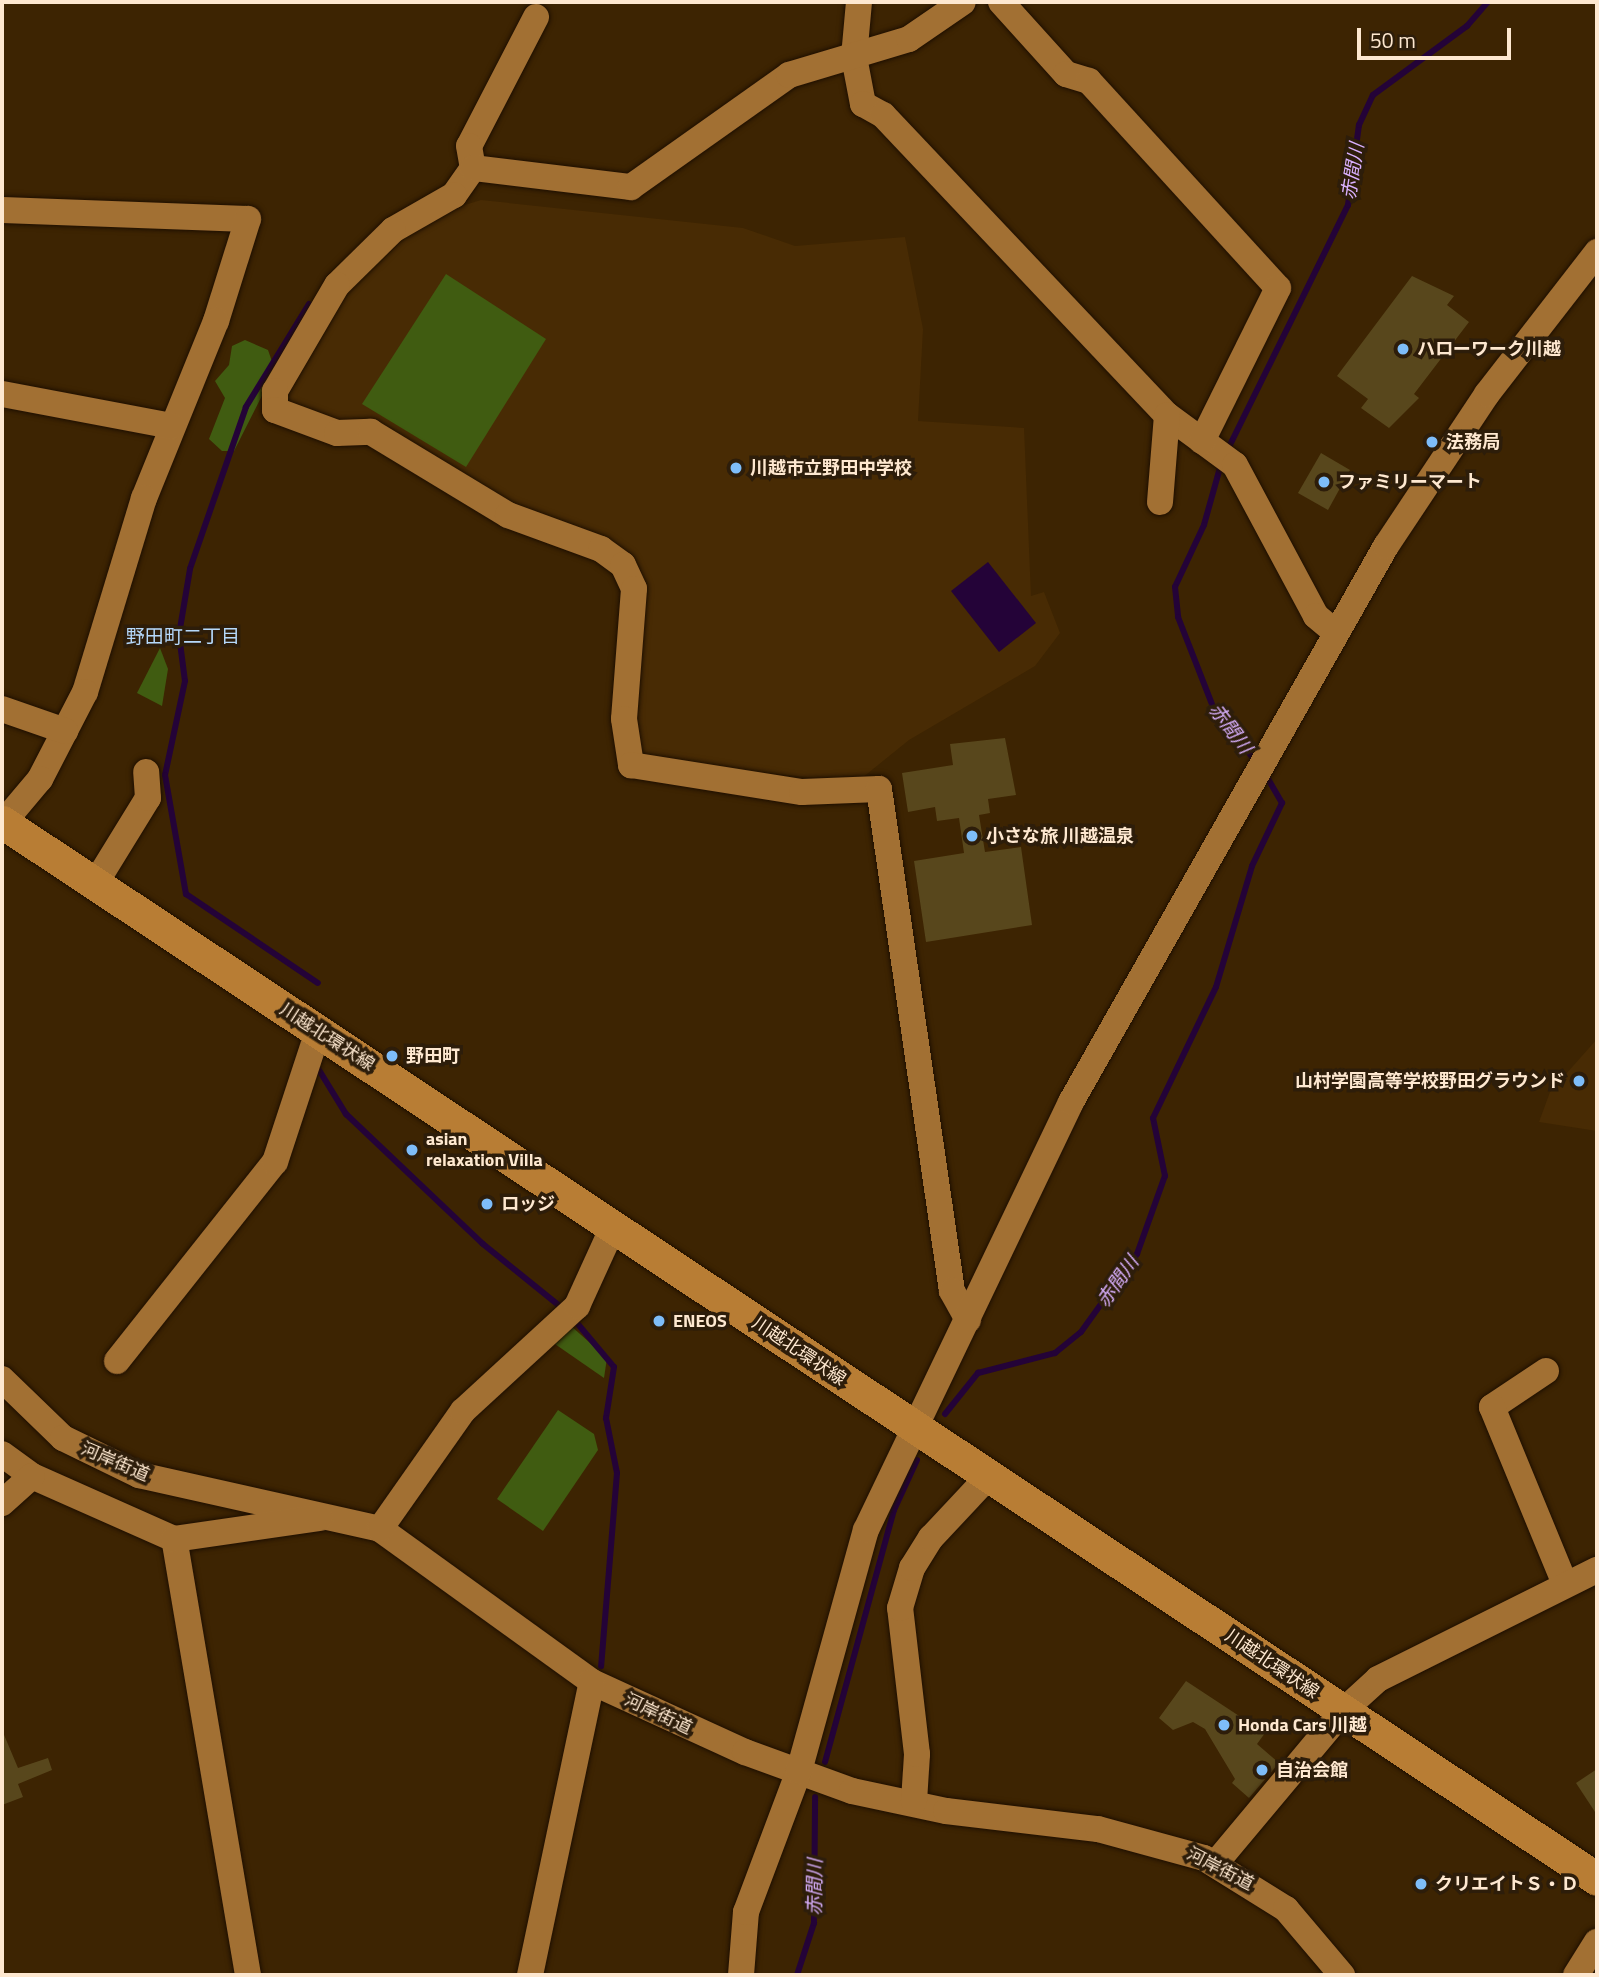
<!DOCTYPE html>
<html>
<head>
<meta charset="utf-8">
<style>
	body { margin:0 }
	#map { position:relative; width:1599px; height:1977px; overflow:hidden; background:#3d2402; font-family:"Titillium Web","Noto Sans JP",sans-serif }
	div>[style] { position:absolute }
	.built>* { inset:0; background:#482b04 }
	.green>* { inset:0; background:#405c11 }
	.water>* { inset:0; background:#240338 }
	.stream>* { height:6px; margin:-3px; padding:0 3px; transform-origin:3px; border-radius:3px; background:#240338 }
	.building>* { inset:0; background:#58471c }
	.roads { filter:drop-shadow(0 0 2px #1e0f00) drop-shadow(0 0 2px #1e0f00) }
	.minor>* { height:26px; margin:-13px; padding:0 13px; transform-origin:13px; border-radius:13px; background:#a27033 }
	.major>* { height:33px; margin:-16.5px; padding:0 16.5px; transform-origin:16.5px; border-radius:16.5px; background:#b87d34 }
	.dots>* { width:19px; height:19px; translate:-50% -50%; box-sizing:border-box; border:4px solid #2d1d0a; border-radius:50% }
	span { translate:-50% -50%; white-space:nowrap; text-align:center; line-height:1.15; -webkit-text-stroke:7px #2d1d0a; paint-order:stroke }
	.poi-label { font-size:18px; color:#fee8d0; font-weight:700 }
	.left { translate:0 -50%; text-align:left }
	.right { translate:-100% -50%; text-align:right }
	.street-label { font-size:18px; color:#fee8d0 }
	.water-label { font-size:19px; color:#d9b0fe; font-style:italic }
	.neighbourhood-label { font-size:19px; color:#b6d9fb }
	.frame { position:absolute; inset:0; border:4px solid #fee8d0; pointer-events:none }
	.scale { position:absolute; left:1357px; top:28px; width:154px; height:32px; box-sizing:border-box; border:4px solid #fee8d0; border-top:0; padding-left:9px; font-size:21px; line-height:24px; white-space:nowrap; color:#fee8d0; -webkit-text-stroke:5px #2d1d0a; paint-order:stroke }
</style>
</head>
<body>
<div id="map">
	<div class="built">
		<div style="clip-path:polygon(481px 200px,743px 228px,795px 246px,905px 237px,923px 329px,918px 421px,1024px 428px,1031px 596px,1044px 592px,1060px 633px,1035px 666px,909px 740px,857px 782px,646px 761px,635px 743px,638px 579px,344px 425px,287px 405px,282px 393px,315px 332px,388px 244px,442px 212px)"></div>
		<div style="clip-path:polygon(1597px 1039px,1597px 1131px,1539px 1122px,1550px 1092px)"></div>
	</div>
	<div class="green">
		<div style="clip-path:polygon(446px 274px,546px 339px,466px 467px,362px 404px)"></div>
		<div style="clip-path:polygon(245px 340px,268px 350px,275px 370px,234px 451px,222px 451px,209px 439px,225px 398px,215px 381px,229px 365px,232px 346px)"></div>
		<div style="clip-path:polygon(160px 648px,168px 669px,162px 706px,137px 693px)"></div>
		<div style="clip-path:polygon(571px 1326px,607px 1358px,604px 1378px,552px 1342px)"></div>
		<div style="clip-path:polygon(558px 1410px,594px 1434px,598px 1450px,543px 1531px,497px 1499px)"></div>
	</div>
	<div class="water">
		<div style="clip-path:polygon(988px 562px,1036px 623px,999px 652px,951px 591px)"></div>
	</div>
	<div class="stream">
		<div style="left:309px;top:304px;width:121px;rotate:121.5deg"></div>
		<div style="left:246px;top:407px;width:171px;rotate:109.1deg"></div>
		<div style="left:190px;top:569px;width:67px;rotate:99.5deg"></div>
		<div style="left:179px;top:635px;width:46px;rotate:82.6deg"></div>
		<div style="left:185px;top:681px;width:96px;rotate:102deg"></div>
		<div style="left:165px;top:775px;width:121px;rotate:80deg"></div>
		<div style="left:186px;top:894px;width:159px;rotate:34deg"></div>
		<div style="left:1227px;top:451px;width:274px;rotate:-63.8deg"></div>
		<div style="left:1348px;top:205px;width:81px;rotate:-82.2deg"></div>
		<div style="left:1359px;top:125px;width:33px;rotate:-65deg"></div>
		<div style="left:1373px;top:95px;width:117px;rotate:-36.3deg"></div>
		<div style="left:1467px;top:26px;width:32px;rotate:-49deg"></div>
		<div style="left:1221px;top:464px;width:63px;rotate:105.6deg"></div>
		<div style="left:1204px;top:525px;width:68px;rotate:115.1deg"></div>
		<div style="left:1175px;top:587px;width:30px;rotate:84deg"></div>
		<div style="left:1178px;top:617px;width:97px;rotate:68.7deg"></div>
		<div style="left:1213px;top:707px;width:70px;rotate:52deg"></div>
		<div style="left:319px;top:1070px;width:52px;rotate:58.5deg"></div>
		<div style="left:346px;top:1114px;width:189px;rotate:43.5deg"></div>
		<div style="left:483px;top:1244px;width:102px;rotate:39deg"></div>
		<div style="left:577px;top:1323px;width:57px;rotate:49.9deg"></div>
		<div style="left:614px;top:1367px;width:52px;rotate:98.9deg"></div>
		<div style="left:606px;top:1418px;width:56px;rotate:78.7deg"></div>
		<div style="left:617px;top:1473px;width:194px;rotate:94.7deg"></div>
		<div style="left:945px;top:1414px;width:53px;rotate:-51.2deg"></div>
		<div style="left:978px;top:1373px;width:80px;rotate:-14.6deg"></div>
		<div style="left:1055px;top:1353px;width:33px;rotate:-39deg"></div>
		<div style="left:1081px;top:1332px;width:96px;rotate:-54.3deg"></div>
		<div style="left:1137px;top:1254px;width:83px;rotate:-70.3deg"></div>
		<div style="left:1165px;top:1176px;width:59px;rotate:-101.7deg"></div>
		<div style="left:1153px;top:1118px;width:145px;rotate:-64.3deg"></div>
		<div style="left:1216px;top:987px;width:126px;rotate:-73.4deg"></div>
		<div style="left:1252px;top:866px;width:70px;rotate:-64.5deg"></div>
		<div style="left:1282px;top:803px;width:34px;rotate:-120deg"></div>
		<div style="left:825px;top:1762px;width:261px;rotate:-74.7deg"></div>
		<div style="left:894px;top:1510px;width:55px;rotate:-65.3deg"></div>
		<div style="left:797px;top:1975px;width:55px;rotate:-71.9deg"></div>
		<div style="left:814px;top:1923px;width:126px;rotate:-89.5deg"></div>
	</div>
	<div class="building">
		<div style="clip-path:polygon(1412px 276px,1454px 296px,1447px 305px,1469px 322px,1414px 394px,1419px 398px,1389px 428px,1361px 408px,1368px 399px,1337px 376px)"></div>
		<div style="clip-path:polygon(1321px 453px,1350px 470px,1328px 510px,1298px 493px)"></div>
		<div style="clip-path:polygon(1005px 738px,1016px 795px,988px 799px,990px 813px,979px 815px,985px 852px,1021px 847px,1032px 925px,926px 942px,914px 861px,964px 853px,959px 818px,937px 821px,935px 807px,908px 812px,902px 773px,953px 765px,950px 744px)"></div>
		<div style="clip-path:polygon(1186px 1681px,1265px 1733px,1257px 1744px,1279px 1763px,1249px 1798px,1232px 1783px,1235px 1779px,1205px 1729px,1193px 1722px,1173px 1730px,1159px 1718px)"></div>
		<div style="clip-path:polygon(2px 1730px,18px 1768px,48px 1758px,52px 1770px,18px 1784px,23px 1797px,2px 1805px)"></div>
		<div style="clip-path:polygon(1597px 1769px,1597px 1815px,1576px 1783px)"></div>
	</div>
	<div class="roads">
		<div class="minor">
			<div style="left:859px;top:2px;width:55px;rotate:95.2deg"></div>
			<div style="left:854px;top:57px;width:48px;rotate:79.2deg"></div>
			<div style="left:863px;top:104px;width:23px;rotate:29deg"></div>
			<div style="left:883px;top:115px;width:413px;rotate:46.6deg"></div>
			<div style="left:1167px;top:415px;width:84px;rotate:36.3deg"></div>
			<div style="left:1235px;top:465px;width:171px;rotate:61.8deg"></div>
			<div style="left:1316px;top:616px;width:23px;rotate:40deg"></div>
			<div style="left:1001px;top:2px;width:97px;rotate:47.9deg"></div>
			<div style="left:1066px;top:74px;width:24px;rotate:17deg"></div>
			<div style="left:1089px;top:81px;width:280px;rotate:47.6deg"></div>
			<div style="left:1278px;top:288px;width:171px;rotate:116.4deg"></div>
			<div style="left:536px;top:17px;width:145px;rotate:117.4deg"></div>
			<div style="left:469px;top:146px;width:22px;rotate:80deg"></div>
			<div style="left:473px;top:168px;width:33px;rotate:125deg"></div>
			<div style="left:454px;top:195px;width:70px;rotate:150.2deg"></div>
			<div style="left:393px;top:230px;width:78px;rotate:135.5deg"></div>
			<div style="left:337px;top:285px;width:123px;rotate:120.3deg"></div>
			<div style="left:275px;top:391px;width:19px;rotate:90deg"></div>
			<div style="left:275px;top:410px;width:66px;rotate:20.4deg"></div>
			<div style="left:337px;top:433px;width:34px;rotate:-2deg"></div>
			<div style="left:371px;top:432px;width:160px;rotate:31.2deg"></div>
			<div style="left:508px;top:515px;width:99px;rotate:20.1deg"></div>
			<div style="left:601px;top:549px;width:27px;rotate:36deg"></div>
			<div style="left:623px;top:565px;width:26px;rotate:65deg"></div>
			<div style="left:634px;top:589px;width:130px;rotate:94.4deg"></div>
			<div style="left:624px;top:719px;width:47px;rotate:81.3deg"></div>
			<div style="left:631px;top:765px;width:173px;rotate:9deg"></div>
			<div style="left:802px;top:792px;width:77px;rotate:-2.2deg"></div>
			<div style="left:879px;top:789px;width:507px;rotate:81.73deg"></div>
			<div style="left:952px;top:1291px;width:33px;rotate:61deg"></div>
			<div style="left:473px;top:168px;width:159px;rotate:6.9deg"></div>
			<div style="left:631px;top:187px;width:194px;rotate:-35.3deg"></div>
			<div style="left:789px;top:75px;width:125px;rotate:-16.7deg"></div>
			<div style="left:909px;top:39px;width:65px;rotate:-34.4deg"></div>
			<div style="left:2px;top:210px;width:246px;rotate:2.1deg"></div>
			<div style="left:248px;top:219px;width:107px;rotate:107.4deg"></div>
			<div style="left:216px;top:321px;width:191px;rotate:112.1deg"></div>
			<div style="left:144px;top:498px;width:203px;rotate:106.9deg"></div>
			<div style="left:85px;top:692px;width:98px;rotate:117.3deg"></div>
			<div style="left:40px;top:779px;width:57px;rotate:130.1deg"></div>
			<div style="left:2px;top:394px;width:173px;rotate:10.7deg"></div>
			<div style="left:1160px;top:502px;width:87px;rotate:-85.4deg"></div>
			<div style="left:2px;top:709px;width:67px;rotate:19.2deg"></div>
			<div style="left:95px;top:884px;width:101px;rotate:-58.4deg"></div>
			<div style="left:148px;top:798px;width:26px;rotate:-94deg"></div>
			<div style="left:117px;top:1361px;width:254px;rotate:-51.6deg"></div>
			<div style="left:275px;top:1162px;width:138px;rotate:-71.8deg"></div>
			<div style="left:1546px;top:1371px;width:65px;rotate:146.3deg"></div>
			<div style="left:1492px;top:1407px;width:191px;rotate:67.6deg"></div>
			<div style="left:2px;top:1379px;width:85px;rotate:44deg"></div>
			<div style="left:63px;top:1438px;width:85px;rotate:26deg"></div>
			<div style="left:139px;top:1475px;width:247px;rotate:12.6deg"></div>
			<div style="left:380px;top:1529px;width:261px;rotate:35.8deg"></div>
			<div style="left:592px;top:1682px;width:168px;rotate:24.6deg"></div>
			<div style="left:745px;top:1752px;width:114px;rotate:20deg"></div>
			<div style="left:852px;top:1791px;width:96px;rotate:12deg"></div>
			<div style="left:946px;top:1811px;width:153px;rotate:6.8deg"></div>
			<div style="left:1098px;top:1829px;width:110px;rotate:15.3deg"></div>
			<div style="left:1204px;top:1858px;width:97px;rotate:31.9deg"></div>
			<div style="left:1286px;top:1909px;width:87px;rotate:49.7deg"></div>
			<div style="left:2px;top:1454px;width:37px;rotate:36deg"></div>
			<div style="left:32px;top:1476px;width:155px;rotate:23.9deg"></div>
			<div style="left:2px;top:1503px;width:40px;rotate:-42deg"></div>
			<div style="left:380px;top:1529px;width:144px;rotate:-54.9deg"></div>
			<div style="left:463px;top:1411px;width:155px;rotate:-42.6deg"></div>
			<div style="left:577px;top:1306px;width:87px;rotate:-65.5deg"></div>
			<div style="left:914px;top:1801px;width:47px;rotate:-86.3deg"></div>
			<div style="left:917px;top:1754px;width:147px;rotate:-96.6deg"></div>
			<div style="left:900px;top:1608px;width:42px;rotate:-73.3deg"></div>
			<div style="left:912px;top:1568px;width:36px;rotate:-58deg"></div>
			<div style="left:931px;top:1538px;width:85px;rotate:-46.9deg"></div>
			<div style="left:1215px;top:1864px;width:199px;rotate:-50.1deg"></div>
			<div style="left:1343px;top:1711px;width:47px;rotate:-42.4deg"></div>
			<div style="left:1378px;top:1679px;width:245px;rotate:-26.5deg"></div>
			<div style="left:248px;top:1975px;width:442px;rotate:-99.6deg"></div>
			<div style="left:174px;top:1539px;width:147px;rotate:-8.2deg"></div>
			<div style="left:530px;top:1975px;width:299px;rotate:-78.1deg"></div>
			<div style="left:741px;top:1975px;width:63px;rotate:-85.5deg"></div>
			<div style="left:746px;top:1912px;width:151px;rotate:-69.4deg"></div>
			<div style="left:799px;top:1771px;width:250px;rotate:-74.5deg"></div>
			<div style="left:866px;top:1530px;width:475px;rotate:-64.4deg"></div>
			<div style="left:1071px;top:1102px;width:639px;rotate:-60.47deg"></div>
			<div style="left:1386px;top:546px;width:182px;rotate:-56.4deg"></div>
			<div style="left:1487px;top:394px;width:180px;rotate:-52.2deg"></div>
			<div style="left:1576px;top:1975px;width:39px;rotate:-58deg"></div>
		</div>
		<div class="major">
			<div style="left:2px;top:822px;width:1913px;rotate:33.53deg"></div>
		</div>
	</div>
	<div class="dots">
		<div style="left:1403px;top:349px;background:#7ebdf9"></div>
		<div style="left:1432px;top:442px;background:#7ebdf9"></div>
		<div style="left:736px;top:468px;background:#7ebdf9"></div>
		<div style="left:1324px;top:482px;background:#7ebdf9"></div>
		<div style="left:972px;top:836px;background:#7ebdf9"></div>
		<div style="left:392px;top:1056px;background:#7ebdf9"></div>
		<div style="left:1579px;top:1081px;background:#7ebdf9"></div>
		<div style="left:412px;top:1150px;background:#7ebdf9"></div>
		<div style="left:487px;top:1204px;background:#7ebdf9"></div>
		<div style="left:659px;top:1321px;background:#7ebdf9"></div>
		<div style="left:1224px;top:1725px;background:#7ebdf9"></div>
		<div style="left:1262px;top:1770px;background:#7ebdf9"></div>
		<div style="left:1421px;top:1884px;background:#7ebdf9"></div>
	</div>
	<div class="poi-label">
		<span class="left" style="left:1417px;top:349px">ハローワーク川越</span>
		<span class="left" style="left:1446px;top:442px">法務局</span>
		<span class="left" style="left:750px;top:468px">川越市立野田中学校</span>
		<span class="left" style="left:1338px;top:482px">ファミリーマート</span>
		<span class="left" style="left:986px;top:836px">小さな旅 川越温泉</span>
		<span class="left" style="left:406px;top:1056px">野田町</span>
		<span class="right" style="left:1565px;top:1081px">山村学園高等学校野田グラウンド</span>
		<span class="left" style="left:426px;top:1150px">asian<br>relaxation Villa</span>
		<span class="left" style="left:501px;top:1204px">ロッジ</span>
		<span class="left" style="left:673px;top:1321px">ENEOS</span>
		<span class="left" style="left:1238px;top:1725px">Honda Cars 川越</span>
		<span class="left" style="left:1276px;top:1770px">自治会館</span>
		<span class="left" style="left:1435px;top:1884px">クリエイトＳ・Ｄ</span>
	</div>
	<div class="street-label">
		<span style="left:327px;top:1037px;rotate:33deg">川越北環状線</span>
		<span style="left:799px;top:1351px;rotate:34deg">川越北環状線</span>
		<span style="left:115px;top:1462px;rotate:23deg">河岸街道</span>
		<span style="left:1272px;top:1664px;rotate:34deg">川越北環状線</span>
		<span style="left:658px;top:1714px;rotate:25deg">河岸街道</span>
		<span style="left:1220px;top:1869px;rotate:27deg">河岸街道</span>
	</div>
	<div class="water-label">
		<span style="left:1352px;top:171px;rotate:-81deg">赤間川</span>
		<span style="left:1231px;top:728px;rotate:53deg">赤間川</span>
		<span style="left:1117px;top:1281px;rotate:-55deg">赤間川</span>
		<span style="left:814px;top:1887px;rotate:-89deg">赤間川</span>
	</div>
	<div class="neighbourhood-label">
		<span style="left:183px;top:636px">野田町二丁目</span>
	</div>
	<div class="frame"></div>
	<div class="scale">50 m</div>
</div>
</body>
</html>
